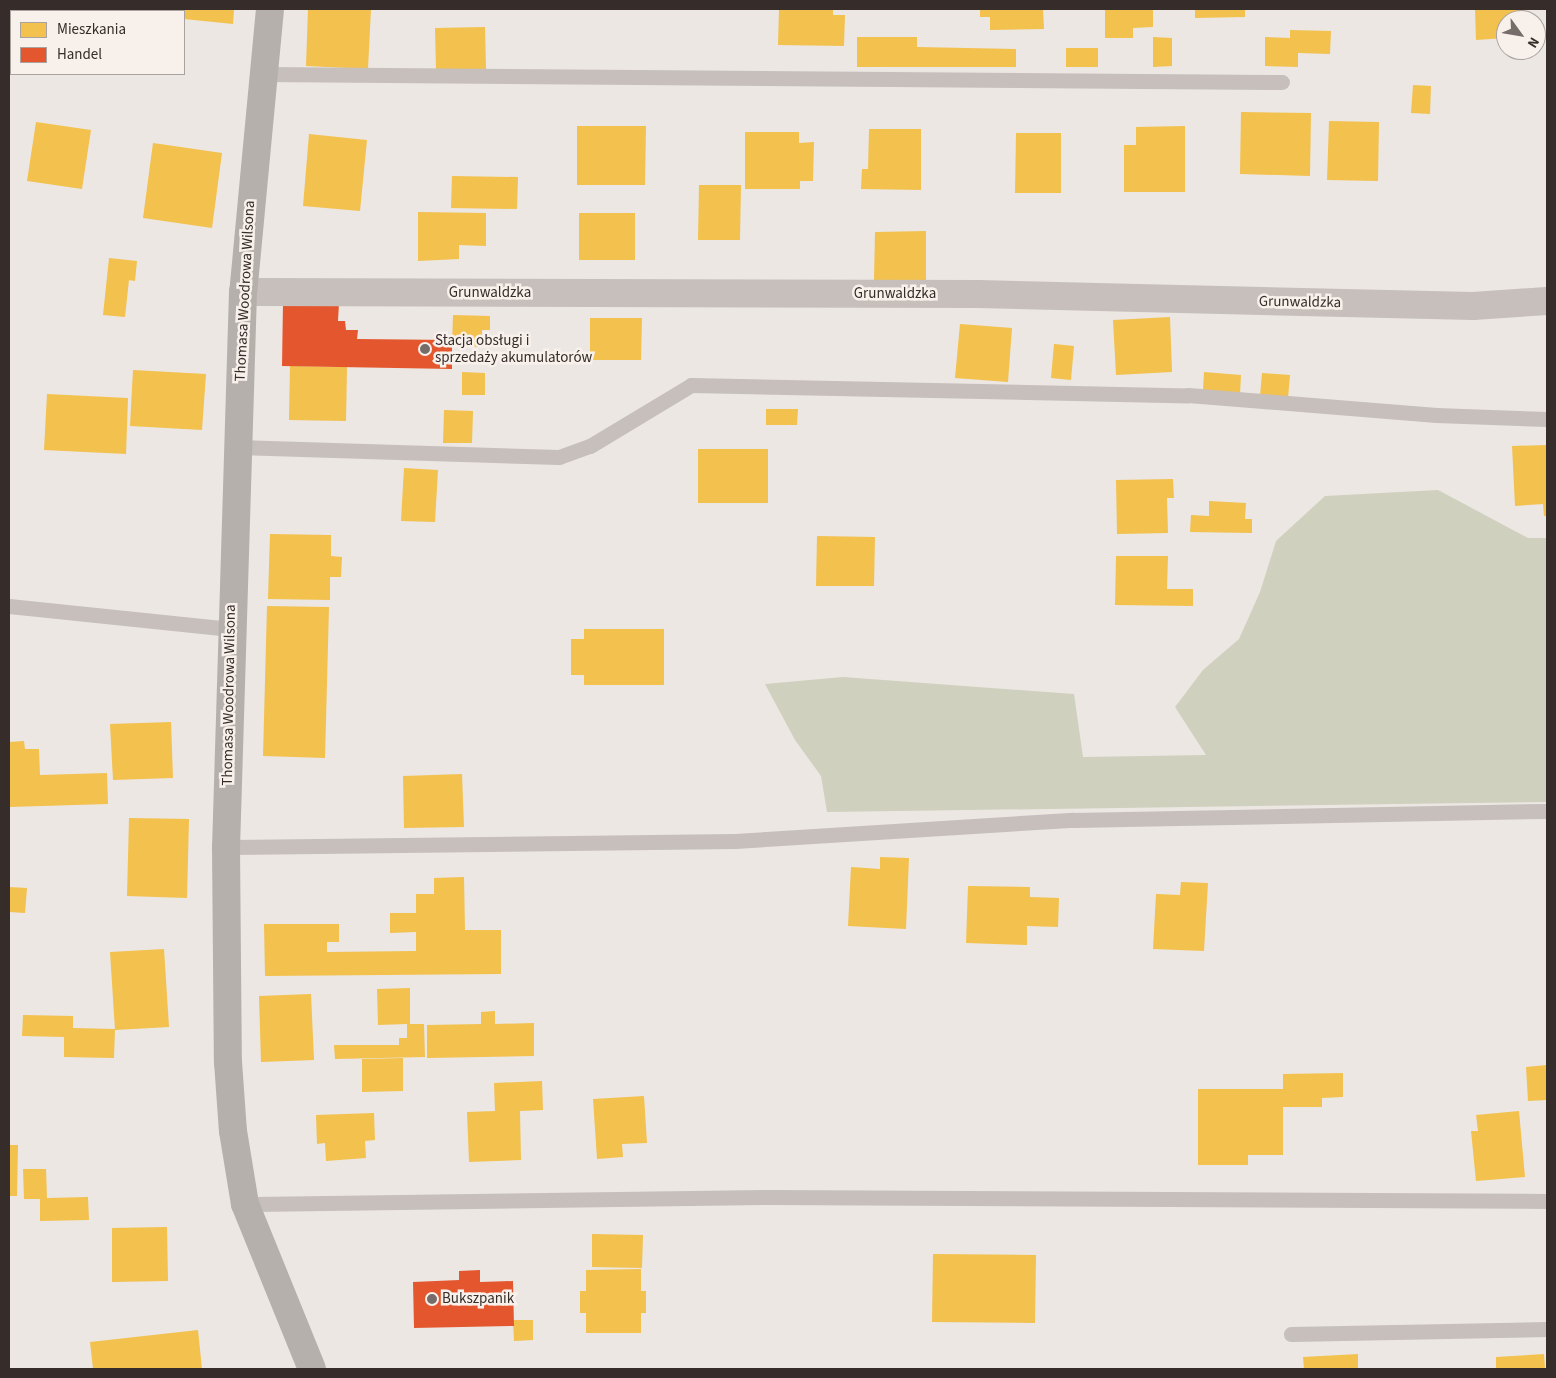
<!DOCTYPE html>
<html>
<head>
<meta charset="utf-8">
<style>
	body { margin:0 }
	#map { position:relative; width:1556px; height:1378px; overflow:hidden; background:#ece7e3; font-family:"Source Sans 3",sans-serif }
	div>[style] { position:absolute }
	.green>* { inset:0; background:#cfd0be }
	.homes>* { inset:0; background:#f2c14e }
	.shops>* { inset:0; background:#e4572e }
	.lane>* { height:15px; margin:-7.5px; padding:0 7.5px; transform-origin:7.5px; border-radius:7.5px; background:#c6bfbc }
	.street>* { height:28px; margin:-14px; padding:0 14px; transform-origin:14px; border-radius:14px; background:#c6bfbc }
	.secondary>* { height:28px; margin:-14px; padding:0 14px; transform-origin:14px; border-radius:14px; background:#b6b0ad }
	.dots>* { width:14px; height:14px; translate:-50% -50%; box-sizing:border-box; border:2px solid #f8f1eb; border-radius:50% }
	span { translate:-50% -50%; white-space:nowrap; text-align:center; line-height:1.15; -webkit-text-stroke:5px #f8f1eb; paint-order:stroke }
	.street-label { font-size:15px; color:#362c2a }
	.poi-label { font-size:15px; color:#362c2a }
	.left { translate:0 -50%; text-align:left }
	.frame { position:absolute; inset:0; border:10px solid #362c2a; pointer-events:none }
	.legend { position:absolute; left:10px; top:10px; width:175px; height:65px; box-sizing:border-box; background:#f8f1eb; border:1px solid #aaa29e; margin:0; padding:6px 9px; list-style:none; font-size:15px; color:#362c2a }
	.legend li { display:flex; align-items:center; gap:10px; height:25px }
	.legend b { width:25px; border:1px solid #aaa29e }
	.north { position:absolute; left:1496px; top:10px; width:50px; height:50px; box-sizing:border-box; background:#f8f1eb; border:1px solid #aaa29e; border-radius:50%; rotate:122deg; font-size:14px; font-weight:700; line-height:20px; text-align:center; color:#362c2a }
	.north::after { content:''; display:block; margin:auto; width:18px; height:22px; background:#766d6b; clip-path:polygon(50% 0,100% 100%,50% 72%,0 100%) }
</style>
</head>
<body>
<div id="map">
	<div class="green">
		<div style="clip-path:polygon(1438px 490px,1528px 538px,1547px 538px,1547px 802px,827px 812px,821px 776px,795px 740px,765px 684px,843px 677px,1074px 694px,1083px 757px,1206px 755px,1175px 707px,1203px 670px,1239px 639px,1260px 592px,1276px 541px,1325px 496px)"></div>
	</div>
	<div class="homes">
		<div style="clip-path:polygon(52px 9px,120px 9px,52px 11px)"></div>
		<div style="clip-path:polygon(168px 9px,234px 9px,233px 24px,184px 19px,184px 11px,168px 11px)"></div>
		<div style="clip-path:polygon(308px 9px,371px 9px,368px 69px,306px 66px)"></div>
		<div style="clip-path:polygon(779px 9px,833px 9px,833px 15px,845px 15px,844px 46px,778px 45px)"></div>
		<div style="clip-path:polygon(980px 9px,1043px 9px,1044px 29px,990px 30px,990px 17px,980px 17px)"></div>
		<div style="clip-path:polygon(1105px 9px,1153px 9px,1153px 27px,1133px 28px,1133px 38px,1105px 38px)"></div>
		<div style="clip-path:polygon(1195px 9px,1245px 9px,1245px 17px,1195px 18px)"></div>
		<div style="clip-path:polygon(1475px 9px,1525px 9px,1526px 20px,1506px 20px,1506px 38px,1476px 40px)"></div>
		<div style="clip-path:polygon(485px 27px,486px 69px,436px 71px,435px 28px)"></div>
		<div style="clip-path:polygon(1290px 30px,1331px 31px,1330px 54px,1298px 53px,1298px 67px,1265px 66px,1265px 37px,1290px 38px)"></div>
		<div style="clip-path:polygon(857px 37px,917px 37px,917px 47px,1016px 49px,1016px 67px,857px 67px)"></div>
		<div style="clip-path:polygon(1153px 37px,1172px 38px,1172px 66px,1153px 67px)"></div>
		<div style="clip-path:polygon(1066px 48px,1098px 48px,1098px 67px,1066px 67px)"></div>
		<div style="clip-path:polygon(1413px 85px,1431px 86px,1430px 114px,1411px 113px)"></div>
		<div style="clip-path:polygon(1241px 112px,1311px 113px,1310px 176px,1240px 174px)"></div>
		<div style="clip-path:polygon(1329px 121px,1379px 122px,1378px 181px,1327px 180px)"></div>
		<div style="clip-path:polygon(36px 122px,91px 130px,82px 189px,27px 181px)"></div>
		<div style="clip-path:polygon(577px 126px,646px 126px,645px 185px,577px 185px)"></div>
		<div style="clip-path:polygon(1185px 126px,1185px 192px,1124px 192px,1124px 145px,1136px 145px,1136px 127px)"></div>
		<div style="clip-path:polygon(869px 129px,921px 129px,921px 190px,861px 189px,862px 169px,868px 169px)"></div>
		<div style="clip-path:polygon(745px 132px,799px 132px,799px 143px,814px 142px,813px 181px,800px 181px,800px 189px,745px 189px)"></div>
		<div style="clip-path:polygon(1016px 133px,1061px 133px,1061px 193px,1015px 193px)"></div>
		<div style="clip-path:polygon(309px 134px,367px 140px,360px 211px,303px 206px)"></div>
		<div style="clip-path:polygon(153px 143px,222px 153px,212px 228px,143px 218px)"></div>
		<div style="clip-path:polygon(452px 176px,518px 177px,517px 209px,451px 208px)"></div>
		<div style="clip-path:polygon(699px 185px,741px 185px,740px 240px,698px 240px)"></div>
		<div style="clip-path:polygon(418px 212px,486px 213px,486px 246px,459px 245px,459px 259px,418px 261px)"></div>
		<div style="clip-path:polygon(579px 213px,635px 213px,635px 260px,579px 260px)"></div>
		<div style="clip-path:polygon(926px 231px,926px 281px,874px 280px,875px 232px)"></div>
		<div style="clip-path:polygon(109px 258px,137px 261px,135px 281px,129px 280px,125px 317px,103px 315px)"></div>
		<div style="clip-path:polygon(453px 315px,490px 316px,490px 330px,482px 330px,482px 347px,452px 346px)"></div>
		<div style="clip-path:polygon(1170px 317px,1172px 372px,1116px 375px,1113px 320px)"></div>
		<div style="clip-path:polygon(590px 318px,642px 318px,641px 360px,590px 360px)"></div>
		<div style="clip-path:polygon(960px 324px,1012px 328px,1008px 382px,955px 378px)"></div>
		<div style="clip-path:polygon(1054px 344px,1074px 346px,1071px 380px,1051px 378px)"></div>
		<div style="clip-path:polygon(290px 366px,347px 367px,346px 421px,289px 420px)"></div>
		<div style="clip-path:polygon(133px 370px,206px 374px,202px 430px,130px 426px)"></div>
		<div style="clip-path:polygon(462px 372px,485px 373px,485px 395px,462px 395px)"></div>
		<div style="clip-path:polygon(1204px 372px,1241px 375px,1240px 394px,1203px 391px)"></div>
		<div style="clip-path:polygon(1262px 373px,1290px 375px,1288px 398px,1260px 396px)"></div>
		<div style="clip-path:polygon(47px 394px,128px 398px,126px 454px,44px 450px)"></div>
		<div style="clip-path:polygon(766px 409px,798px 409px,797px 425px,766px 425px)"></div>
		<div style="clip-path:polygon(444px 410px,473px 411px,472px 443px,443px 443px)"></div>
		<div style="clip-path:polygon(1547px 445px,1547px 516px,1544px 516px,1543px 504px,1515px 506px,1512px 446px)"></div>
		<div style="clip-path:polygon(698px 449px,768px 449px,768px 503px,698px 503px)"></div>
		<div style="clip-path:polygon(404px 468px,438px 470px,435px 522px,401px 521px)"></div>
		<div style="clip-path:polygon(1173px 479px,1174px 498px,1167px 498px,1168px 533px,1117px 534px,1116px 480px)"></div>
		<div style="clip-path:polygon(1209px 501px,1246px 503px,1245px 519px,1252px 519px,1252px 533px,1190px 532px,1191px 515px,1209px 516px)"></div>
		<div style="clip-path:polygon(270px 534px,331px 535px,331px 556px,342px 557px,341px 577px,330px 577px,330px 600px,268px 599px)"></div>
		<div style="clip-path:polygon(817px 536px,875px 537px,874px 586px,816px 586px)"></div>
		<div style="clip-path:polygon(1116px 556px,1168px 556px,1167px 589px,1193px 589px,1193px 606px,1115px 605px)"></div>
		<div style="clip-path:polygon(267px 606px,329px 607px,325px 758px,263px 756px)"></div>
		<div style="clip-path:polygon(584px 629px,664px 629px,664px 685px,584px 685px,584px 675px,571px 675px,571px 639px,584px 639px)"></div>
		<div style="clip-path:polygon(171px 722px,173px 778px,113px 780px,110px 724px)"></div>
		<div style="clip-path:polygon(24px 741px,25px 749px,39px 749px,40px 775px,107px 773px,108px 804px,9px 807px,9px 742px)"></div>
		<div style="clip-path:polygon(462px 774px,464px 827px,404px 828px,403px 776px)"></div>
		<div style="clip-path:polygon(129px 818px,189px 819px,187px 898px,127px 896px)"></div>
		<div style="clip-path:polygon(880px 857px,909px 858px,906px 929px,848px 926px,851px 867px,880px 869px)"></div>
		<div style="clip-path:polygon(464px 877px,465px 930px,501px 930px,501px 974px,265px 976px,264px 924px,339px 924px,339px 942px,327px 942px,327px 952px,416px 951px,416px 932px,390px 933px,390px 913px,416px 913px,416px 894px,434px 894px,434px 878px)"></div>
		<div style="clip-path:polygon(1181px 882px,1208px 883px,1204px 951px,1153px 949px,1156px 894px,1180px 895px)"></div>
		<div style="clip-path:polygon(968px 886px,1030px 887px,1030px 897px,1059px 898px,1058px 927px,1027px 926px,1027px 945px,966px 943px)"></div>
		<div style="clip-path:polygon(9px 887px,27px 888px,25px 913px,9px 912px)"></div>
		<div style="clip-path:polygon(164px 949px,169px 1027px,115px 1030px,110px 952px)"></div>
		<div style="clip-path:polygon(410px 988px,410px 1024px,424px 1024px,425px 1057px,335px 1059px,334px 1045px,399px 1045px,399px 1038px,407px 1038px,407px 1024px,378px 1025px,377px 989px)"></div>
		<div style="clip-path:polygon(311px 994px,314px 1060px,261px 1062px,259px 996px)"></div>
		<div style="clip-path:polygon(495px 1011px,495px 1024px,534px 1023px,534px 1056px,427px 1058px,427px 1025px,481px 1024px,481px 1012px)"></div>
		<div style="clip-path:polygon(23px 1015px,73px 1016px,73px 1028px,115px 1029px,114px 1058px,64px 1057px,64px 1037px,22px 1036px)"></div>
		<div style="clip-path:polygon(403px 1058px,403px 1091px,362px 1092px,362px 1059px)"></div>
		<div style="clip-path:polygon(1547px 1065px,1547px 1100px,1528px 1101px,1526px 1067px)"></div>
		<div style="clip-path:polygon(1343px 1073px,1343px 1097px,1322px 1098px,1322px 1107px,1283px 1107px,1283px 1155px,1248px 1155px,1248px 1165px,1198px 1165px,1198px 1089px,1283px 1089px,1283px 1074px)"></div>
		<div style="clip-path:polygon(542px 1081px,543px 1110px,520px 1111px,521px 1160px,469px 1162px,467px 1112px,495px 1111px,494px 1083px)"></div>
		<div style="clip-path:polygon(644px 1096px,647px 1143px,622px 1144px,623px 1157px,597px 1159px,593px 1099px)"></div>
		<div style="clip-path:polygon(1519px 1111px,1525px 1177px,1476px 1181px,1471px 1131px,1478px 1131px,1476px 1115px)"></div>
		<div style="clip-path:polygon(374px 1113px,375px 1140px,365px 1141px,366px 1158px,326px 1161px,325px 1143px,317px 1144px,316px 1115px)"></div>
		<div style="clip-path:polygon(9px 1145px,18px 1145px,17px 1196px,9px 1196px)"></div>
		<div style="clip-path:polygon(23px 1169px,46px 1169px,47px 1198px,88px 1197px,89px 1220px,40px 1221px,40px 1199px,24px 1199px)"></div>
		<div style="clip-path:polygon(167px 1227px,168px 1281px,112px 1282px,112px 1228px)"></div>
		<div style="clip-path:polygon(592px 1234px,643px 1235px,642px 1268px,592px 1267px)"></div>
		<div style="clip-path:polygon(933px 1254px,1036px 1255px,1035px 1323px,932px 1322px)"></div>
		<div style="clip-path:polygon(641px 1269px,641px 1291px,646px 1291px,646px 1313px,641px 1313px,641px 1333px,586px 1333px,586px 1313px,580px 1313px,580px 1291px,586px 1291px,586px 1270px)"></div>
		<div style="clip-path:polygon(513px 1320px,533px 1320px,533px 1340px,514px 1341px)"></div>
		<div style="clip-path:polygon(198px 1330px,202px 1369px,93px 1369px,90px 1342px)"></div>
		<div style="clip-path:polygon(1358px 1354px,1358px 1369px,1304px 1369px,1303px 1357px)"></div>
		<div style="clip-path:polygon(1544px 1354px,1545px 1369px,1496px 1369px,1496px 1357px)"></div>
	</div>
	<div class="shops">
		<div style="clip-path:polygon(283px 302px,339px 303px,338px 321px,345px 321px,346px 330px,358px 330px,357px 339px,452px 340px,452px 369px,282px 366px)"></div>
		<div style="clip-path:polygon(480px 1270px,480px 1282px,513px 1281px,514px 1326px,414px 1328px,413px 1282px,459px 1280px,459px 1271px)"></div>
	</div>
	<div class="lane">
		<div style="left:262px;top:74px;width:1020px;rotate:0.45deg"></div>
		<div style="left:237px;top:447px;width:322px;rotate:1.8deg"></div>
		<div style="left:559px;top:457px;width:33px;rotate:-20deg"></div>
		<div style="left:590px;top:446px;width:118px;rotate:-31.1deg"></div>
		<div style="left:691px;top:385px;width:497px;rotate:1.2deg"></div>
		<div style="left:1188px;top:395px;width:249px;rotate:4.6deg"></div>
		<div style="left:1436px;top:415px;width:111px;rotate:2.1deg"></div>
		<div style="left:9px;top:606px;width:223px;rotate:5.9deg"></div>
		<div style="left:226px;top:847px;width:509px;rotate:-0.68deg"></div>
		<div style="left:735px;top:841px;width:339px;rotate:-3.6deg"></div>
		<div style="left:1073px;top:820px;width:474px;rotate:-1.1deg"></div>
		<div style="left:245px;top:1204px;width:522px;rotate:-0.77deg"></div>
		<div style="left:767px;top:1197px;width:780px;rotate:0.29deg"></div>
		<div style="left:1291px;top:1334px;width:256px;rotate:-1.1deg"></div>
	</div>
	<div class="street">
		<div style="left:243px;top:292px;width:735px;rotate:0.16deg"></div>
		<div style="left:978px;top:294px;width:495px;rotate:1.4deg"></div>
		<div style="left:1473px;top:306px;width:74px;rotate:-3.9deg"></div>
	</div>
	<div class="secondary">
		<div style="left:270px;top:9px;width:284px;rotate:95.4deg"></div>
		<div style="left:243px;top:292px;width:555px;rotate:91.75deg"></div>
		<div style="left:226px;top:847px;width:215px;rotate:89.5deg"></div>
		<div style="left:228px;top:1062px;width:69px;rotate:85.9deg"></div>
		<div style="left:233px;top:1131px;width:74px;rotate:80.7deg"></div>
		<div style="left:245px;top:1204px;width:178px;rotate:67.9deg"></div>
	</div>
	<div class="dots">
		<div style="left:425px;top:349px;background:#766d6b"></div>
		<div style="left:432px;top:1299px;background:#766d6b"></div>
	</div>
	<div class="street-label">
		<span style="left:245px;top:291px;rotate:-87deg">Thomasa Woodrowa Wilsona</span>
		<span style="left:490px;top:293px">Grunwaldzka</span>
		<span style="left:895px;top:294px">Grunwaldzka</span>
		<span style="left:1300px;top:302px;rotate:1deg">Grunwaldzka</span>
		<span style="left:229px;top:695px;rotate:-89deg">Thomasa Woodrowa Wilsona</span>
	</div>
	<div class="poi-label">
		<span class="left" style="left:435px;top:349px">Stacja obsługi i<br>sprzedaży akumulatorów</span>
		<span class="left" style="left:442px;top:1299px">Bukszpanik</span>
	</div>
	<div class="frame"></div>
	<ul class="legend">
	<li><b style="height:14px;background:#f2c14e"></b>Mieszkania</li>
	<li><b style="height:14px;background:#e4572e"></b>Handel</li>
	</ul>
	<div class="north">N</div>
</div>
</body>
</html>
